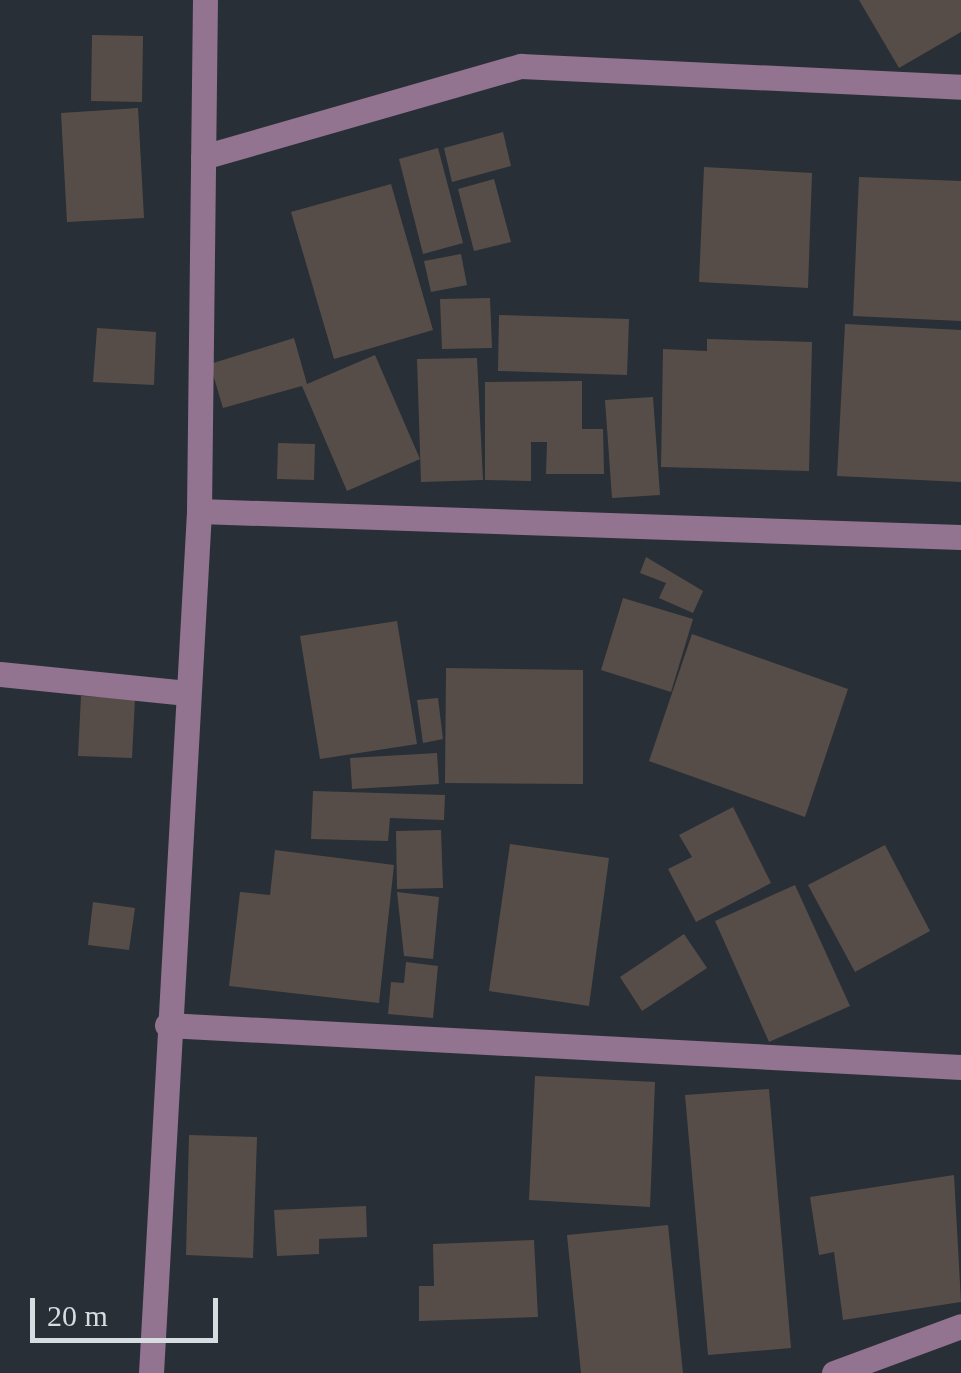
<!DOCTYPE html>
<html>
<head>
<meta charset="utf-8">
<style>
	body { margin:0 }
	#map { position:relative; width:961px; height:1373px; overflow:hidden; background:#282f36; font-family:Georgia,serif }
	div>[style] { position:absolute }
	.building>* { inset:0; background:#574d48 }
	.minor>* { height:25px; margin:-12.5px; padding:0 12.5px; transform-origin:12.5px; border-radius:12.5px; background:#927390 }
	span { translate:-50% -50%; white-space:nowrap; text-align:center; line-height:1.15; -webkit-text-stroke:9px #282f36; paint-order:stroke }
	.scale { position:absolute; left:30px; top:1298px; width:188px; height:45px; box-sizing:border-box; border:5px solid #d7dce0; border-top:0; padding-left:12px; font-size:30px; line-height:35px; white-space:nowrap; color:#d7dce0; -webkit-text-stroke:8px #282f36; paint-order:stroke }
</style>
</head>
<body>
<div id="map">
	<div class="building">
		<div style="clip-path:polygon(859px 0,961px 0,961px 32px,899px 68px)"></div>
		<div style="clip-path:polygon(92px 35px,143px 36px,142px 102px,91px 101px)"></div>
		<div style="clip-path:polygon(138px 108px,144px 218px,67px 222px,61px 113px)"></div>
		<div style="clip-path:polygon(503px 132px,511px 166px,452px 182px,444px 148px)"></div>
		<div style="clip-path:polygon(438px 148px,463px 243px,423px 254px,399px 159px)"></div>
		<div style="clip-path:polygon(704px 167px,812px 173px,808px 288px,699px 282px)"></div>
		<div style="clip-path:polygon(859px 177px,961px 181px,961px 321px,853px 316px)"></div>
		<div style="clip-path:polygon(494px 179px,511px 242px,474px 251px,458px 189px)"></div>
		<div style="clip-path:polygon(391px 184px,433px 330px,334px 359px,291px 212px)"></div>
		<div style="clip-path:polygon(461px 254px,467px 285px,431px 292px,424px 261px)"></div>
		<div style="clip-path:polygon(490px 298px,492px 348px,442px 349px,440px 299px)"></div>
		<div style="clip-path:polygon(499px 315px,629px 319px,627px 375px,498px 371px)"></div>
		<div style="clip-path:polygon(845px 324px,961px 330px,961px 482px,837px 476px)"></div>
		<div style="clip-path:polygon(97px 328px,156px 332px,154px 385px,93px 382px)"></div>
		<div style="clip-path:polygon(294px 338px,307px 384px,375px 355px,420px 459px,347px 491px,302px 386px,223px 408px,210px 364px)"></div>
		<div style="clip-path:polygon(707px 339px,812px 342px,809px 471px,661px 467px,663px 349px,707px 351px)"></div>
		<div style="clip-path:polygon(477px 358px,483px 480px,421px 482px,417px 359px)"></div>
		<div style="clip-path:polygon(582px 381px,582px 429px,603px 429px,604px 474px,546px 474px,547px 442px,531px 442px,531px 481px,485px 480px,485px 382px)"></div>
		<div style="clip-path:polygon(653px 397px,660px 495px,612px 498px,605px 400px)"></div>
		<div style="clip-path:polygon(278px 443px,315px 444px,314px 480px,277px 479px)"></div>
		<div style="clip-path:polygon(646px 557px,703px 591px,693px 613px,659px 598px,666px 583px,640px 573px)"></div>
		<div style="clip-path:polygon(623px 598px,693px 619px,671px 692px,601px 670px)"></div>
		<div style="clip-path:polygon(397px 621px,417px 744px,320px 759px,300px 636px)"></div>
		<div style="clip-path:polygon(692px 634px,848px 689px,805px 817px,649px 761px)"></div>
		<div style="clip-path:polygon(446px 668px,583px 670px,583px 784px,445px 783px)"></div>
		<div style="clip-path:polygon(81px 696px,135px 698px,132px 758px,78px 756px)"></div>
		<div style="clip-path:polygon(438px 698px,443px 739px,423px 743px,417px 700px)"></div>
		<div style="clip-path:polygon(437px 753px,439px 784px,352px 789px,350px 758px)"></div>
		<div style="clip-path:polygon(313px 791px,445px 795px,444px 820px,390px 818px,388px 841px,311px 839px)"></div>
		<div style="clip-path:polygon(733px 807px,771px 883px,696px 922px,668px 869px,692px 857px,679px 835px)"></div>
		<div style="clip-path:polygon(441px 830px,443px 888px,397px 889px,396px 831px)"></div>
		<div style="clip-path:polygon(510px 844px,609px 858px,589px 1006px,489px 991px)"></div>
		<div style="clip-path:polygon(885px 845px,930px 931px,855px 972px,808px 885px)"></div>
		<div style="clip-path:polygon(275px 850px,394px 865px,379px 1003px,229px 986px,240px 892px,270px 895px)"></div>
		<div style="clip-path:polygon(795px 885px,850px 1006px,769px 1042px,715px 921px)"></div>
		<div style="clip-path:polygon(397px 892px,439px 897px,433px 959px,404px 956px)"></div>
		<div style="clip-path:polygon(93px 902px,135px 908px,129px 950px,88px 945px)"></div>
		<div style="clip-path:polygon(684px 934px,707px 968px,642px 1011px,620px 977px)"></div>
		<div style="clip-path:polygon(406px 962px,438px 966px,433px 1018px,388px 1014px,391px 982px,404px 983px)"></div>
		<div style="clip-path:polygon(535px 1076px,655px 1082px,650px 1207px,529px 1200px)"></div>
		<div style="clip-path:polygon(769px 1089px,791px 1348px,708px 1355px,685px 1095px)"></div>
		<div style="clip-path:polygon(189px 1135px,257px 1137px,253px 1258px,186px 1255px)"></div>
		<div style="clip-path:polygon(954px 1175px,961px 1302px,843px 1320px,834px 1252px,819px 1255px,810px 1197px)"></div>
		<div style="clip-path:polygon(366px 1206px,367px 1237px,319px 1239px,319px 1254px,277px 1256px,274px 1210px)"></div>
		<div style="clip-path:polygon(668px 1225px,683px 1373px,581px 1373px,567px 1235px)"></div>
		<div style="clip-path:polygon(534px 1240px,538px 1317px,419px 1321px,419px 1286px,434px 1286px,433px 1244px)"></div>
	</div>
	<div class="minor">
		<div style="left:203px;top:157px;width:331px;rotate:-16deg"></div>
		<div style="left:521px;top:66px;width:441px;rotate:2.7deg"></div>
		<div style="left:199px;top:511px;width:762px;rotate:1.95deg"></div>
		<div style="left:0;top:674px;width:188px;rotate:5.8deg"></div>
		<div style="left:167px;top:1025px;width:795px;rotate:3.03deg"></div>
		<div style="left:151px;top:1373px;width:863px;rotate:-86.81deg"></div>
		<div style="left:199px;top:511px;width:511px;rotate:-89.33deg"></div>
		<div style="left:834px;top:1373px;width:135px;rotate:-20.3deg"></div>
	</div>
	<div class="scale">20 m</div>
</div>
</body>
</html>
